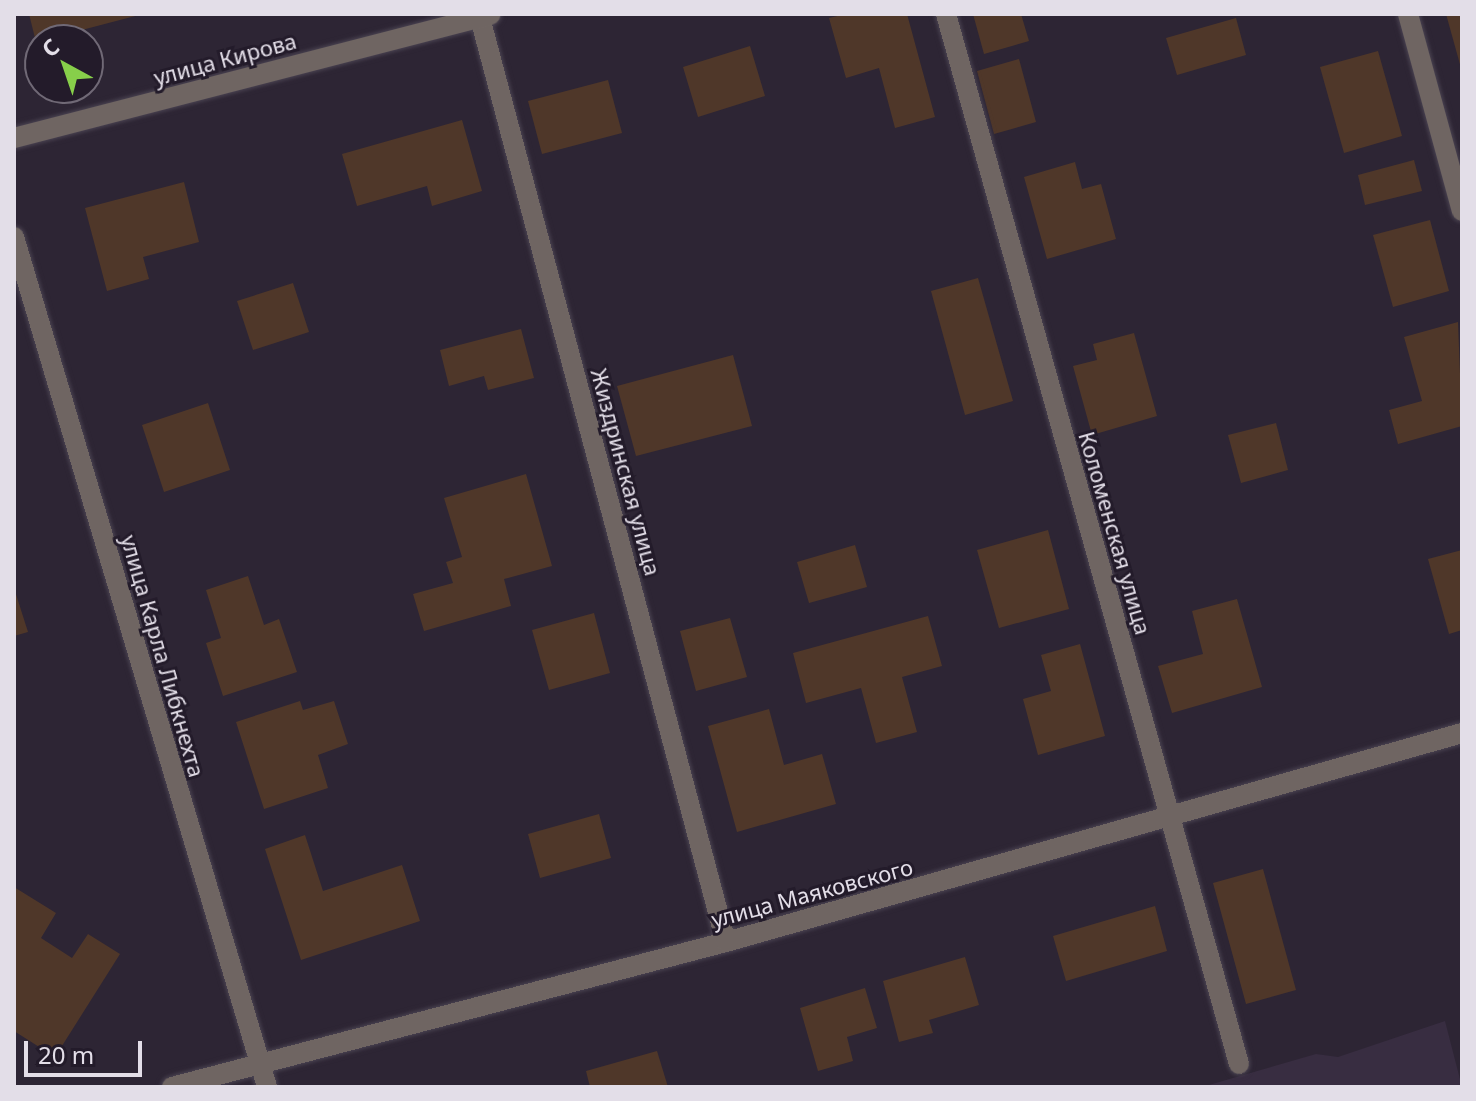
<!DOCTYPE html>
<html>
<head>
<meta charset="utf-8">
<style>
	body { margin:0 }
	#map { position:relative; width:1476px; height:1101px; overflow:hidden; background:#2d2534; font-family:"Noto Sans",sans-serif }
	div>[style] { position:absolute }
	.built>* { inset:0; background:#382d41 }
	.building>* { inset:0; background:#4f3729 }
	.roads { filter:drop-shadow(0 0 2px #4a4351) drop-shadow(0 0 2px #4a4351) }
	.minor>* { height:20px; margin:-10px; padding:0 10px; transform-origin:10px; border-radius:10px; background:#6f6562 }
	span { translate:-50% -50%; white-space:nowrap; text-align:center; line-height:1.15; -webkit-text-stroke:6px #231b2a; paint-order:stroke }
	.street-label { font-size:22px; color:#e3dee8 }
	.frame { position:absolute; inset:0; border:16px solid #e3dee8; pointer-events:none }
	.north { position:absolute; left:24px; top:24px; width:80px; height:80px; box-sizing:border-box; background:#231b2a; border:2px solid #706976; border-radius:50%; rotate:320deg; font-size:22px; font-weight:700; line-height:32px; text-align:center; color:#e3dee8 }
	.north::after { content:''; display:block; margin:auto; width:28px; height:36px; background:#87cf4a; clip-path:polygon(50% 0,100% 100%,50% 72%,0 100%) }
	.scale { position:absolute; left:24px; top:1041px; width:118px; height:36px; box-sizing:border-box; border:4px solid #e3dee8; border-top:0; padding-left:10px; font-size:24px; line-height:28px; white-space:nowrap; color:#e3dee8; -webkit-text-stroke:6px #231b2a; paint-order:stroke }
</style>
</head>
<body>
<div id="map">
	<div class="built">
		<div style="clip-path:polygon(1445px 1021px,1462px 1087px,1202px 1087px,1316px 1054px,1338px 1057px)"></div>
	</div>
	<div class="building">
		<div style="clip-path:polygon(29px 14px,138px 14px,139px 15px,36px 42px)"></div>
		<div style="clip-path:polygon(846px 14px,907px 14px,935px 117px,895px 128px,879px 68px,846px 78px,829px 18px)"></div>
		<div style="clip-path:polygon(973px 14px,1021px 14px,1029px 41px,984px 54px)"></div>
		<div style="clip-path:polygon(1446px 14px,1462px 14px,1462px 68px,1461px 68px)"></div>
		<div style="clip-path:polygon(1236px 18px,1246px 55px,1177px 75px,1166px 38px)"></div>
		<div style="clip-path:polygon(750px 46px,765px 96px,698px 117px,683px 67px)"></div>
		<div style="clip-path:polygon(1378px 51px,1402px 136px,1344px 153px,1320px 67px)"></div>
		<div style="clip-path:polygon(1019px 59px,1036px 122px,994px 134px,977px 71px)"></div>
		<div style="clip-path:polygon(608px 80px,622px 133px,542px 154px,528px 101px)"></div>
		<div style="clip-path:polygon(462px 120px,482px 191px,432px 206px,427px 186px,357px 206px,342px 154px)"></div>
		<div style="clip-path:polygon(1414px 160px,1422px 191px,1365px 205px,1358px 175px)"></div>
		<div style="clip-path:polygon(1075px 162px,1082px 189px,1101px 184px,1116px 239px,1047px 259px,1024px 177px)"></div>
		<div style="clip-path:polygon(184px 182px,199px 242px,143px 257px,149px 279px,107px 291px,85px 208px)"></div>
		<div style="clip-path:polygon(1430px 220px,1449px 291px,1393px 307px,1373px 235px)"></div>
		<div style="clip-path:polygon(978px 278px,1013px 401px,965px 415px,931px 291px)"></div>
		<div style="clip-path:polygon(293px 283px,309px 332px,253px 350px,237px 301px)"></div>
		<div style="clip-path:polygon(1458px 322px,1462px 426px,1398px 444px,1389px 410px,1422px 401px,1404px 337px)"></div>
		<div style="clip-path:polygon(521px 329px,534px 378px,488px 390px,484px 376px,449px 386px,440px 350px)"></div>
		<div style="clip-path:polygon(1134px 333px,1157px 416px,1092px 435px,1073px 366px,1097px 360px,1093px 344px)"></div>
		<div style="clip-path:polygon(733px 355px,752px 426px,636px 456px,617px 386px)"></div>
		<div style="clip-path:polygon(208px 403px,230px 470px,164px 492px,142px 425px)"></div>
		<div style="clip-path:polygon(1276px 423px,1288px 470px,1241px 483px,1228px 435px)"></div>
		<div style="clip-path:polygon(526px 474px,552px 566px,504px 579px,511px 606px,424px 631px,413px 594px,453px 583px,446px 562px,462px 557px,444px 498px)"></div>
		<div style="clip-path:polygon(1048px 530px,1069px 609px,999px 628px,977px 550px)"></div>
		<div style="clip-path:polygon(855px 545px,867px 587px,809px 603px,797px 562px)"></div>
		<div style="clip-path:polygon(1462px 550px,1462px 630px,1449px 634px,1428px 559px)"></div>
		<div style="clip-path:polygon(248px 576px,264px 625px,279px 619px,297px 672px,223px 696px,206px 643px,221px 638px,206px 590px)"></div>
		<div style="clip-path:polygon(14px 588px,28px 632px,14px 636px)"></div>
		<div style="clip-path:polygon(1237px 599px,1262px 687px,1172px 713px,1158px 666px,1203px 654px,1192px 611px)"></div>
		<div style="clip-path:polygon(594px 613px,610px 673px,549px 690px,532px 630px)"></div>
		<div style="clip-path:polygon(928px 616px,942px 666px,902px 677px,917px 732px,876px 743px,861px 688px,806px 703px,793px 653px)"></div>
		<div style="clip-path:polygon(730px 618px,747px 677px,696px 691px,680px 631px)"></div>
		<div style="clip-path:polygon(1080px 644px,1105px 736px,1038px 755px,1023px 699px,1051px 691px,1041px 655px)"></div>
		<div style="clip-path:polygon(300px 701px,303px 710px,334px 701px,348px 744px,318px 755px,328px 788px,264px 809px,236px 722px)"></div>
		<div style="clip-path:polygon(769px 709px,784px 765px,822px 754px,836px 804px,737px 832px,708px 726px)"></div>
		<div style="clip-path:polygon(599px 814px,611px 858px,540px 878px,528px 834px)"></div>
		<div style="clip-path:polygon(305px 835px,323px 891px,402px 865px,420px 921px,301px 960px,265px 849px)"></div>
		<div style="clip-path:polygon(1263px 869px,1296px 990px,1246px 1004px,1213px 883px)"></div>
		<div style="clip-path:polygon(14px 887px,56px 913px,41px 938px,72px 958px,88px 934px,120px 954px,55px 1057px,14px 1031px)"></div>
		<div style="clip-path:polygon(1155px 906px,1167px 951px,1066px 981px,1053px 936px)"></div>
		<div style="clip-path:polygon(965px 957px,979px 1005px,929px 1020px,933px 1033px,899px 1042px,883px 981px)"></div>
		<div style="clip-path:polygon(865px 988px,877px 1028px,847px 1037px,853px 1061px,818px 1071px,800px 1008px)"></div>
		<div style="clip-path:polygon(657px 1051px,668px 1087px,590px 1087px,586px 1071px)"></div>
	</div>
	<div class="roads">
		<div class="minor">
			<div style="left:479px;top:14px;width:960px;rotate:75.1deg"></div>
			<div style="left:946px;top:14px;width:1090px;rotate:74.41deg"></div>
			<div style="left:1408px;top:14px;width:204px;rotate:74.7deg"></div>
			<div style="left:14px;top:138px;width:492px;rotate:-14.5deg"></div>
			<div style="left:14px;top:237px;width:887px;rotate:73.42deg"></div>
			<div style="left:172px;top:1087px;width:573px;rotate:-14.67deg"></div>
			<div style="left:726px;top:942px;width:765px;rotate:-15.85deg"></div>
		</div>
	</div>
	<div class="street-label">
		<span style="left:225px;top:59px;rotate:-15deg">улица Кирова</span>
		<span style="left:626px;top:472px;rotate:75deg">Жиздринская улица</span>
		<span style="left:1115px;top:533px;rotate:74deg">Коломенская улица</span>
		<span style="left:163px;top:656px;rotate:74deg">улица Карла Либкнехта</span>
		<span style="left:812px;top:893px;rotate:-15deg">улица Маяковского</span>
	</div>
	<div class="frame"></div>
	<div class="north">С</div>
	<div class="scale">20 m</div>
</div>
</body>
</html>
